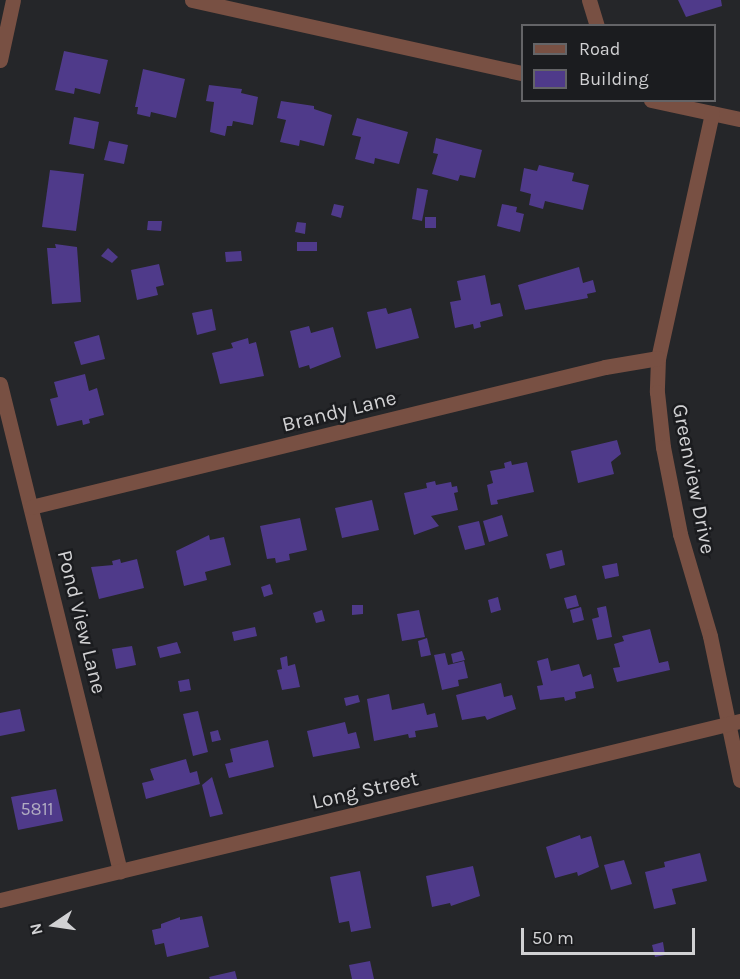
<!DOCTYPE html>
<html>
<head>
<meta charset="utf-8">
<style>
	body { margin:0 }
	#map { position:relative; width:740px; height:979px; overflow:hidden; background:#252629; font-family:Karla,sans-serif }
	div>[style] { position:absolute }
	.building>* { inset:0; background:#4f3a8a }
	.minor>* { height:15px; margin:-7.5px; padding:0 7.5px; transform-origin:7.5px; border-radius:7.5px; background:#785043 }
	span { translate:-50% -50%; white-space:nowrap; text-align:center; line-height:1.15; -webkit-text-stroke:5px #1b1c1f; paint-order:stroke }
	.number-label { font-size:18px; color:#b0abc1 }
	.number-label span { -webkit-text-stroke-width:0 }
	.street-label { font-size:21px; color:#d1d1d3 }
	.legend { position:absolute; left:521px; top:24px; width:195px; height:78px; box-sizing:border-box; background:#1b1c1f; border:2px solid #646467; margin:0; padding:8px 10px; list-style:none; font-size:18px; color:#d1d1d3 }
	.legend li { display:flex; align-items:center; gap:12px; height:30px }
	.legend b { width:30px; border:2px solid #646467 }
	.north { position:absolute; left:24px; top:895px; width:60px; height:60px; -webkit-text-stroke:4px #1b1c1f; paint-order:stroke; rotate:257deg; font-size:16px; font-weight:700; line-height:24px; text-align:center; color:#d1d1d3 }
	.north::after { content:''; display:block; margin:auto; width:21px; height:27px; background:#d1d1d3; clip-path:polygon(50% 0,100% 100%,50% 72%,0 100%) }
	.scale { position:absolute; left:521px; top:928px; width:174px; height:27px; box-sizing:border-box; border:3px solid #d1d1d3; border-top:0; padding-left:8px; font-size:18px; line-height:21px; white-space:nowrap; color:#d1d1d3; -webkit-text-stroke:4px #1b1c1f; paint-order:stroke }
</style>
</head>
<body>
<div id="map">
	<div class="building">
		<div style="clip-path:polygon(678px 0,721px 0,722px 6px,686px 17px)"></div>
		<div style="clip-path:polygon(64px 51px,108px 60px,100px 94px,75px 88px,74px 94px,55px 90px)"></div>
		<div style="clip-path:polygon(143px 69px,185px 79px,176px 118px,151px 112px,150px 117px,137px 114px,138px 107px,135px 107px)"></div>
		<div style="clip-path:polygon(209px 85px,242px 89px,241px 93px,258px 97px,253px 125px,233px 121px,232px 126px,227px 126px,225px 136px,210px 132px,214px 102px,206px 101px)"></div>
		<div style="clip-path:polygon(281px 101px,314px 106px,314px 109px,332px 115px,324px 146px,300px 140px,299px 146px,280px 142px,286px 120px,277px 118px)"></div>
		<div style="clip-path:polygon(74px 117px,99px 122px,94px 149px,69px 144px)"></div>
		<div style="clip-path:polygon(357px 118px,408px 132px,399px 164px,375px 158px,374px 164px,355px 159px,361px 137px,352px 135px)"></div>
		<div style="clip-path:polygon(436px 138px,482px 150px,475px 178px,460px 175px,458px 181px,432px 174px,438px 154px,433px 153px)"></div>
		<div style="clip-path:polygon(109px 141px,128px 145px,124px 164px,104px 160px)"></div>
		<div style="clip-path:polygon(539px 165px,574px 173px,572px 181px,589px 185px,583px 210px,545px 201px,543px 209px,529px 205px,531px 194px,520px 191px,524px 168px,537px 171px)"></div>
		<div style="clip-path:polygon(50px 170px,84px 174px,76px 231px,42px 227px)"></div>
		<div style="clip-path:polygon(417px 188px,428px 190px,422px 221px,412px 219px)"></div>
		<div style="clip-path:polygon(334px 204px,344px 206px,341px 218px,331px 215px)"></div>
		<div style="clip-path:polygon(502px 204px,517px 207px,516px 212px,524px 214px,520px 232px,497px 226px)"></div>
		<div style="clip-path:polygon(425px 217px,436px 217px,436px 228px,425px 228px)"></div>
		<div style="clip-path:polygon(148px 221px,162px 221px,161px 231px,147px 230px)"></div>
		<div style="clip-path:polygon(297px 222px,306px 223px,305px 234px,295px 232px)"></div>
		<div style="clip-path:polygon(297px 242px,317px 242px,317px 251px,297px 251px)"></div>
		<div style="clip-path:polygon(55px 244px,77px 247px,81px 302px,52px 304px,47px 248px,56px 248px)"></div>
		<div style="clip-path:polygon(108px 248px,118px 257px,112px 263px,101px 256px)"></div>
		<div style="clip-path:polygon(241px 251px,242px 261px,226px 262px,225px 252px)"></div>
		<div style="clip-path:polygon(159px 264px,164px 285px,156px 287px,158px 295px,137px 300px,131px 270px)"></div>
		<div style="clip-path:polygon(579px 267px,583px 283px,593px 280px,596px 292px,587px 294px,588px 298px,525px 310px,518px 285px)"></div>
		<div style="clip-path:polygon(485px 275px,491px 305px,500px 303px,503px 316px,480px 322px,481px 327px,474px 329px,473px 324px,455px 328px,450px 302px,461px 300px,457px 281px)"></div>
		<div style="clip-path:polygon(386px 308px,388px 314px,411px 308px,419px 338px,376px 349px,367px 312px)"></div>
		<div style="clip-path:polygon(212px 309px,216px 330px,197px 335px,192px 313px)"></div>
		<div style="clip-path:polygon(309px 326px,311px 333px,333px 327px,341px 357px,310px 369px,309px 365px,299px 368px,290px 331px)"></div>
		<div style="clip-path:polygon(99px 335px,105px 359px,81px 365px,74px 342px)"></div>
		<div style="clip-path:polygon(248px 338px,249px 344px,256px 342px,264px 376px,220px 384px,212px 353px,233px 348px,231px 343px)"></div>
		<div style="clip-path:polygon(85px 374px,89px 391px,97px 388px,104px 415px,89px 419px,90px 423px,83px 425px,82px 420px,57px 426px,50px 399px,58px 397px,54px 382px)"></div>
		<div style="clip-path:polygon(617px 440px,621px 454px,611px 462px,614px 474px,578px 483px,571px 451px)"></div>
		<div style="clip-path:polygon(511px 461px,512px 465px,527px 462px,534px 492px,497px 500px,498px 504px,491px 505px,487px 485px,493px 483px,490px 471px,505px 468px,504px 463px)"></div>
		<div style="clip-path:polygon(435px 481px,436px 485px,451px 482px,452px 487px,457px 486px,458px 492px,454px 493px,458px 510px,431px 516px,439px 526px,414px 535px,404px 493px,427px 488px,426px 483px)"></div>
		<div style="clip-path:polygon(372px 500px,379px 530px,342px 538px,335px 508px)"></div>
		<div style="clip-path:polygon(502px 515px,508px 536px,489px 542px,483px 521px)"></div>
		<div style="clip-path:polygon(300px 518px,307px 550px,289px 554px,290px 560px,276px 563px,275px 558px,267px 559px,260px 526px)"></div>
		<div style="clip-path:polygon(479px 521px,485px 545px,465px 550px,458px 526px)"></div>
		<div style="clip-path:polygon(209px 535px,210px 540px,224px 537px,231px 565px,205px 572px,207px 580px,184px 586px,176px 551px)"></div>
		<div style="clip-path:polygon(562px 550px,565px 565px,550px 569px,546px 554px)"></div>
		<div style="clip-path:polygon(120px 559px,121px 563px,137px 559px,144px 588px,99px 599px,91px 567px,113px 565px,112px 561px)"></div>
		<div style="clip-path:polygon(617px 563px,619px 576px,605px 579px,602px 566px)"></div>
		<div style="clip-path:polygon(270px 584px,273px 594px,264px 597px,261px 587px)"></div>
		<div style="clip-path:polygon(576px 595px,579px 606px,567px 609px,564px 598px)"></div>
		<div style="clip-path:polygon(498px 597px,501px 610px,491px 613px,488px 600px)"></div>
		<div style="clip-path:polygon(352px 605px,363px 605px,363px 614px,352px 615px)"></div>
		<div style="clip-path:polygon(606px 606px,612px 637px,597px 640px,592px 619px,599px 617px,597px 608px)"></div>
		<div style="clip-path:polygon(581px 607px,584px 620px,573px 623px,570px 610px)"></div>
		<div style="clip-path:polygon(322px 610px,325px 621px,316px 623px,313px 613px)"></div>
		<div style="clip-path:polygon(419px 610px,425px 637px,402px 641px,397px 614px)"></div>
		<div style="clip-path:polygon(255px 627px,257px 636px,234px 641px,232px 632px)"></div>
		<div style="clip-path:polygon(650px 629px,659px 663px,668px 661px,670px 670px,617px 682px,613px 668px,620px 667px,614px 644px,624px 641px,622px 636px)"></div>
		<div style="clip-path:polygon(427px 638px,431px 655px,421px 657px,418px 641px)"></div>
		<div style="clip-path:polygon(177px 642px,181px 653px,160px 658px,157px 647px)"></div>
		<div style="clip-path:polygon(132px 646px,136px 665px,116px 669px,112px 649px)"></div>
		<div style="clip-path:polygon(462px 651px,465px 660px,453px 663px,451px 654px)"></div>
		<div style="clip-path:polygon(445px 653px,448px 665px,464px 661px,468px 678px,458px 680px,459px 686px,442px 690px,434px 655px)"></div>
		<div style="clip-path:polygon(287px 656px,288px 666px,295px 664px,300px 687px,282px 690px,277px 670px,282px 669px,280px 658px)"></div>
		<div style="clip-path:polygon(548px 658px,551px 671px,579px 664px,583px 677px,591px 674px,594px 688px,575px 692px,576px 698px,565px 701px,564px 697px,540px 700px,537px 686px,543px 685px,537px 661px)"></div>
		<div style="clip-path:polygon(189px 679px,191px 690px,180px 692px,178px 681px)"></div>
		<div style="clip-path:polygon(501px 683px,504px 697px,512px 695px,516px 709px,487px 720px,485px 716px,462px 720px,456px 695px)"></div>
		<div style="clip-path:polygon(389px 694px,392px 710px,424px 703px,427px 715px,435px 713px,438px 727px,415px 731px,416px 737px,409px 738px,408px 734px,374px 741px,367px 699px)"></div>
		<div style="clip-path:polygon(358px 695px,360px 702px,346px 706px,344px 698px)"></div>
		<div style="clip-path:polygon(20px 709px,25px 731px,0 736px,0 713px)"></div>
		<div style="clip-path:polygon(198px 711px,208px 752px,193px 756px,183px 714px)"></div>
		<div style="clip-path:polygon(345px 722px,348px 734px,356px 732px,360px 748px,313px 757px,307px 731px)"></div>
		<div style="clip-path:polygon(218px 730px,221px 740px,212px 742px,210px 732px)"></div>
		<div style="clip-path:polygon(268px 740px,274px 767px,229px 778px,225px 764px,233px 762px,230px 749px)"></div>
		<div style="clip-path:polygon(186px 759px,190px 773px,197px 771px,200px 784px,146px 799px,142px 783px,154px 780px,150px 769px)"></div>
		<div style="clip-path:polygon(212px 777px,223px 814px,210px 817px,202px 785px)"></div>
		<div style="clip-path:polygon(56px 789px,63px 821px,18px 830px,11px 797px)"></div>
		<div style="clip-path:polygon(580px 835px,581px 839px,591px 836px,599px 867px,578px 876px,577px 872px,555px 878px,546px 847px)"></div>
		<div style="clip-path:polygon(700px 853px,707px 881px,672px 889px,676px 904px,654px 909px,645px 872px,665px 867px,664px 862px)"></div>
		<div style="clip-path:polygon(624px 860px,632px 884px,611px 890px,604px 865px)"></div>
		<div style="clip-path:polygon(473px 866px,480px 896px,451px 906px,450px 903px,432px 907px,426px 876px)"></div>
		<div style="clip-path:polygon(360px 871px,371px 928px,351px 932px,349px 921px,339px 923px,330px 877px)"></div>
		<div style="clip-path:polygon(202px 916px,209px 947px,167px 957px,164px 943px,155px 945px,152px 930px,161px 928px,161px 924px,180px 917px,180px 920px)"></div>
		<div style="clip-path:polygon(663px 942px,665px 955px,655px 957px,652px 945px)"></div>
		<div style="clip-path:polygon(370px 961px,374px 979px,352px 979px,349px 965px)"></div>
		<div style="clip-path:polygon(235px 971px,237px 979px,210px 979px,209px 977px)"></div>
	</div>
	<div class="minor">
		<div style="left:192px;top:0;width:338px;rotate:12.5deg"></div>
		<div style="left:589px;top:0;width:27px;rotate:73deg"></div>
		<div style="left:0;top:60px;width:61px;rotate:-77.8deg"></div>
		<div style="left:651px;top:100px;width:91px;rotate:12.1deg"></div>
		<div style="left:712px;top:113px;width:251px;rotate:102.4deg"></div>
		<div style="left:658px;top:358px;width:34px;rotate:92deg"></div>
		<div style="left:657px;top:392px;width:55px;rotate:83.8deg"></div>
		<div style="left:663px;top:447px;width:89px;rotate:78.9deg"></div>
		<div style="left:680px;top:534px;width:106px;rotate:73.6deg"></div>
		<div style="left:710px;top:636px;width:147px;rotate:78.2deg"></div>
		<div style="left:0;top:384px;width:502px;rotate:76.16deg"></div>
		<div style="left:31px;top:507px;width:591px;rotate:-13.71deg"></div>
		<div style="left:605px;top:367px;width:54px;rotate:-9.6deg"></div>
		<div style="left:0;top:900px;width:761px;rotate:-13.6deg"></div>
	</div>
	<div class="number-label">
		<span style="left:37px;top:809px">5811</span>
	</div>
	<div class="street-label">
		<span style="left:339px;top:411px;rotate:-14deg">Brandy Lane</span>
		<span style="left:694px;top:479px;rotate:79deg">Greenview Drive</span>
		<span style="left:82px;top:622px;rotate:76deg">Pond View Lane</span>
		<span style="left:365px;top:790px;rotate:-13deg">Long Street</span>
	</div>
	<ul class="legend">
	<li><b style="height:8px;background:#785043"></b>Road</li>
	<li><b style="height:16px;background:#4f3a8a"></b>Building</li>
	</ul>
	<div class="north">N</div>
	<div class="scale">50 m</div>
</div>
</body>
</html>
